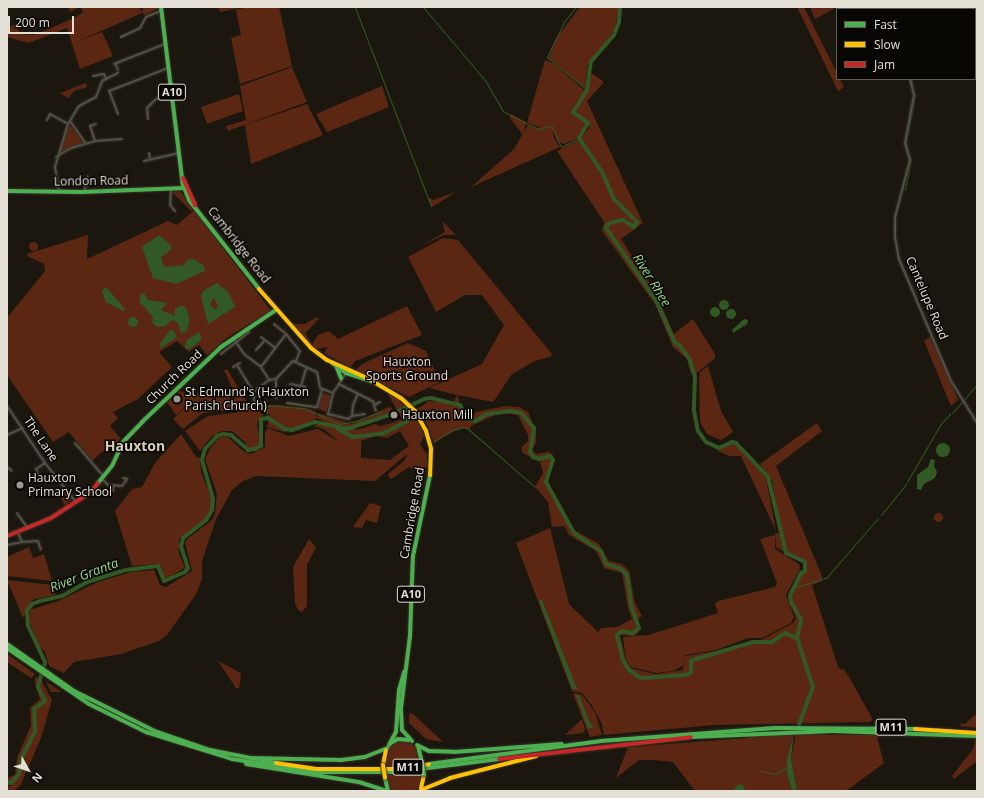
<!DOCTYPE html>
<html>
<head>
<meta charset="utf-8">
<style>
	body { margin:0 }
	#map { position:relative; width:984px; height:798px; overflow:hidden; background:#1b170e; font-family:"Open Sans",sans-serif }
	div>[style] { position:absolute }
	.green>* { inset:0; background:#5b2713 }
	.round { border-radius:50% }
	.water>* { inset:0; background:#325925 }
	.stream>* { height:1px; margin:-0.5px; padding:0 0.5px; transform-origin:0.5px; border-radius:0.5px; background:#325925 }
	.river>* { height:4px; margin:-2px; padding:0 2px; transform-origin:2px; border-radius:2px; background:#325925 }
	.roads { filter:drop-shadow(0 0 1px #36322b) drop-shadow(0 0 1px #36322b) }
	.street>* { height:2px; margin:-1px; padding:0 1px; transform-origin:1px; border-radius:1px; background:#505046 }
	.fast>* { height:4px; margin:-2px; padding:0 2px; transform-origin:2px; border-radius:2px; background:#4caf50 }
	.slow>* { height:4px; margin:-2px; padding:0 2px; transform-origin:2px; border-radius:2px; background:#ffc107 }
	.jam>* { height:4px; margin:-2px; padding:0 2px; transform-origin:2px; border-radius:2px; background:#c62828 }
	.bridges { filter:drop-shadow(0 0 1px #36322b) drop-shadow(0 0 1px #36322b) }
	.fast-bridge>* { height:4px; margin:-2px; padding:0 2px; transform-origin:2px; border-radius:2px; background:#4caf50 }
	.slow-bridge>* { height:4px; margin:-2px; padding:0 2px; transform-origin:2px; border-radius:2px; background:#ffc107 }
	.dots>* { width:11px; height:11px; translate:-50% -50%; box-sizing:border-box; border:2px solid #080602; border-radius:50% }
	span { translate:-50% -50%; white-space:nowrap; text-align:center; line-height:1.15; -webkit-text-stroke:3px #080602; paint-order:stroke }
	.shield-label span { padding:1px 3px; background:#080602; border:1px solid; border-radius:3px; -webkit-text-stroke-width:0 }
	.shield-label { font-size:11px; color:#e5e0d5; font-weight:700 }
	.street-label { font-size:12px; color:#e5e0d5 }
	.park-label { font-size:12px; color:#f2dcd5 }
	.poi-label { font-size:12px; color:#e5e0d5 }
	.left { translate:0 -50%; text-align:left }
	.water-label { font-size:13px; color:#98d885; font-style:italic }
	.quarter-label { font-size:14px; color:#d7ceb7; font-weight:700 }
	.frame { position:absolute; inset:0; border:8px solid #e5e0d5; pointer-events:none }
	.legend { position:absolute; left:836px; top:8px; width:140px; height:72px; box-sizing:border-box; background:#080602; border:1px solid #605d56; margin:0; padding:5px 7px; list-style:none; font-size:12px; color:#e5e0d5 }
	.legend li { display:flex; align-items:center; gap:8px; height:20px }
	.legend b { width:20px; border:1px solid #605d56 }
	.north { position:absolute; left:8px; top:750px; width:40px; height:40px; -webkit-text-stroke:3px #080602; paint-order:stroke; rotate:130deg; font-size:11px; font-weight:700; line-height:16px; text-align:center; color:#e5e0d5 }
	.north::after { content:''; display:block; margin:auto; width:14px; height:18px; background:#e5e0d5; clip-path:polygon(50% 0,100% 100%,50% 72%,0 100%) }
	.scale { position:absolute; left:8px; top:16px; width:66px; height:18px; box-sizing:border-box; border:2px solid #e5e0d5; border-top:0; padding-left:5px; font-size:12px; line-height:14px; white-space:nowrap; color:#e5e0d5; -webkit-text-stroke:3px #080602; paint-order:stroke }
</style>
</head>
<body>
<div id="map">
	<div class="green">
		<div style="clip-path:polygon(68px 7px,140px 7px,142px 13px,76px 42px,102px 32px,113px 56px,80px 69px,67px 28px,29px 43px,7px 37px,7px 29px,15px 24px,21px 34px,34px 35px,74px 18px,88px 9px,83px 12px,80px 7px,70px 12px)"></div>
		<div style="clip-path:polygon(143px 7px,159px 7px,159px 8px,146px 15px,142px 13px)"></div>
		<div style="clip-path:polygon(218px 7px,245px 7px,220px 12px)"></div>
		<div style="clip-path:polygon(248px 7px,279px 7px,292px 66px,240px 84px,231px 38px,241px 35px,236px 10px)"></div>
		<div style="clip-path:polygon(580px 7px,619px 7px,615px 29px,601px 50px,588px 63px,585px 88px,549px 58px,555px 40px)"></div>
		<div style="clip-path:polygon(797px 7px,804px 7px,837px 73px,837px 79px,840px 79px,844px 87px,838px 91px)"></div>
		<div style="clip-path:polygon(810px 7px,837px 7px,815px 19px)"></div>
		<div style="clip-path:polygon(545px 60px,554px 64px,585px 91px,571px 112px,585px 121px,586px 126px,576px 139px,564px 144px,557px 141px,553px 130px,554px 138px,560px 147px,471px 187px,514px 149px,528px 125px,537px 129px,541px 128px,527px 123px)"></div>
		<div style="clip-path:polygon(292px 67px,307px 102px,228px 131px,226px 126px,246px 120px,240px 86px)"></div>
		<div style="clip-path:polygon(591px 73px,604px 82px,587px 101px,643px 223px,621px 239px,654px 290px,674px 334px,693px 319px,715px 354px,715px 358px,697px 373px,691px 374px,687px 359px,673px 347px,655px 304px,602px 231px,604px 222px,557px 151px,580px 139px,589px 128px,589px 122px,574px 111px,588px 89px)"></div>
		<div style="clip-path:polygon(86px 83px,87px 87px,74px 91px,68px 98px,60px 93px)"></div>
		<div style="clip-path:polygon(382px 86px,389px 107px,327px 132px,316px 114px)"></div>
		<div style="clip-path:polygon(239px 94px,243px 111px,207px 124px,201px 107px)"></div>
		<div style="clip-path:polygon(307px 104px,323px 135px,251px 164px,245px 125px)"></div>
		<div style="clip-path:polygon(511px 114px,526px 122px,523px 135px,510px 118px)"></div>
		<div style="clip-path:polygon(70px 124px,84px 143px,58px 154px)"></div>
		<div style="clip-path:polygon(178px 189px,194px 209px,191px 211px,172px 192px)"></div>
		<div style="clip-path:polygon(456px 192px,432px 207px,428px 197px,433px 200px)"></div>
		<div style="clip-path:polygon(194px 210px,271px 311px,228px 337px,207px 355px,199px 345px,189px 352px,177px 341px,159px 352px,172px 367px,138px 399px,113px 412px,118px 418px,110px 426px,120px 438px,113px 451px,109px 446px,92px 461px,69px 432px,53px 442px,7px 375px,7px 318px,45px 271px,44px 264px,27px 256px,27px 254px,88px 235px,87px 259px,168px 221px,177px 225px)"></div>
		<div style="clip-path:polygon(442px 221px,456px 235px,444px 235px,421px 246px,445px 232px)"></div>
		<div style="clip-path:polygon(443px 238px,458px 240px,552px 354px,550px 357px,535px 361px,512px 374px,493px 402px,458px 395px,459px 402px,465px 414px,471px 416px,476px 412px,506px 406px,519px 407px,528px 412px,536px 431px,536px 443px,531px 450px,537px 454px,549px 452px,553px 455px,548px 483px,574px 530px,599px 544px,609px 561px,622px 564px,629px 571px,635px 603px,642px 616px,638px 619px,640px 630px,635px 636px,620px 635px,626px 660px,631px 668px,655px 674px,683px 670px,685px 656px,728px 649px,763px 639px,793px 623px,796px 618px,789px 602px,789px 592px,805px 567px,804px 564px,776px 547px,775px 533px,780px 533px,780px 527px,772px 481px,760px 464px,817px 423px,822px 431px,776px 466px,822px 576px,822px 581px,812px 585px,838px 667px,843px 671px,842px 667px,849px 677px,872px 718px,871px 722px,715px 725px,604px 735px,602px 724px,593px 707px,582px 693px,572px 691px,516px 543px,550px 528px,569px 604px,598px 632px,601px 628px,617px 627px,632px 619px,628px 608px,622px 573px,604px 568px,596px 551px,569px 535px,564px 526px,552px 527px,548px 502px,535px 487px,543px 473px,540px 462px,523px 453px,521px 448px,528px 441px,528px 435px,518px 415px,506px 413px,495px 415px,471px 426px,470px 430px,463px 428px,456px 430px,434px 443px,426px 422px,417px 409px,429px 401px,443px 402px,452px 406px,457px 395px,429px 388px,482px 364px,504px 325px,482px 295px,465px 295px,436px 312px,408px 257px)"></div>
		<div class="round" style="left:28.5px;top:241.5px;width:9px;height:9px"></div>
		<div style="clip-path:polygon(407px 306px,422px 335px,355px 361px,350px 368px,324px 353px,328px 347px,316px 349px,312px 346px,294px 327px,294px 324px,305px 324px,317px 317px,319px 319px,305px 333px,312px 344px,318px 335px,329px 331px,338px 339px)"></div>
		<div style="clip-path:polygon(932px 335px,958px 400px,951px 406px,924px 341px)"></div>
		<div style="clip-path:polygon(408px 343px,426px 351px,440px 382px,409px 397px,355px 370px,364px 363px)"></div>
		<div style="clip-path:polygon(708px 366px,721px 411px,733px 432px,721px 440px,707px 434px,700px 422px,699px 378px,700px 372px)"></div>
		<div style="clip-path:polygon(227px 369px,253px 412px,259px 406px,277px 405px,306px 408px,316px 412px,316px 419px,285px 432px,267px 427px,270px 414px,265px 412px,257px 423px,260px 444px,253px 449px,246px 448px,246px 443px,232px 431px,222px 431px,211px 437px,200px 451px,185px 431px,208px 416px,242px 412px,231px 410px,203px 413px,183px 429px,173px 419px,194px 399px,176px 415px,167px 402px,180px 391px,187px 393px,234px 392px,224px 370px)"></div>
		<div style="clip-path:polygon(322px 393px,332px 396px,326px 412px,317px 408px)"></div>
		<div style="clip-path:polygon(evenodd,388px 394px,399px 399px,422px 426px,424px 436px,420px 444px,427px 455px,427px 464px,424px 478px,420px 472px,409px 467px,391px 479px,389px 477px,388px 474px,405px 460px,407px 454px,375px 481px,256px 476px,243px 481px,232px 490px,216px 519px,202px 561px,202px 579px,196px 594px,167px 635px,159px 641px,121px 654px,74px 662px,64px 673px,49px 666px,45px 652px,39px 646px,29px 621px,30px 610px,58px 601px,98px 582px,131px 572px,154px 570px,160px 585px,166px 587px,192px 571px,185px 543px,187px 539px,212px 520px,215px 514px,217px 494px,205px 459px,211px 447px,220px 437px,228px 437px,243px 451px,251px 454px,265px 447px,265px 432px,268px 428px,289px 436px,318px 429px,339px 442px,324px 429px,313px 426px,325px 422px,316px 418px,318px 413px,351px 424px,389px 407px,392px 408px,388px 417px,353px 428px,357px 430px,375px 424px,379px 426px,389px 424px,402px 419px,388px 394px,400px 431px,409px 446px,390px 460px,361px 458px,361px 441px,376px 436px,387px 438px,400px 431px)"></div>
		<div style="clip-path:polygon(181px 434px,196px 457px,200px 458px,201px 472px,212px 500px,211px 508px,207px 517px,179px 539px,179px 553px,185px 568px,167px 578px,163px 576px,158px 564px,132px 566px,115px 511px,132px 489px,142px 487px,155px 463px)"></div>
		<div style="clip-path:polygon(731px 443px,735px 443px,766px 478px,776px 531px,741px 456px,729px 456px,718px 451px)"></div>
		<div style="clip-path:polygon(64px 489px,71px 499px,65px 506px,58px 493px)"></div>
		<div style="clip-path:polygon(370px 503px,381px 506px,377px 523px,366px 520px,362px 528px,353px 527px)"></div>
		<div class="round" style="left:933.5px;top:512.5px;width:9px;height:9px"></div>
		<div style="clip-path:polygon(775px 535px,775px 549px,799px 564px,800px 569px,786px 595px,794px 617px,791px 623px,762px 638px,748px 638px,716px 650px,685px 655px,684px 665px,673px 671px,656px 673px,631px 667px,626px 660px,623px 637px,649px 635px,718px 613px,715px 604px,718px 601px,775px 587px,777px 583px,760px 539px)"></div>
		<div style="clip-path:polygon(309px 539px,316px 548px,307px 564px,307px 606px,302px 612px,298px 610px,295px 603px,293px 567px)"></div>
		<div style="clip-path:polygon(29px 547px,33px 558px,44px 554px,52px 581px,7px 576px,7px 557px)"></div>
		<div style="clip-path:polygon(7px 580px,53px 585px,55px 595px,32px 600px,23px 618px)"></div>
		<div style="clip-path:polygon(7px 654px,35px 674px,31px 678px,7px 662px)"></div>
		<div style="clip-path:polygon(218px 661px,241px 673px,239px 689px,236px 688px)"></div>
		<div style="clip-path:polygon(39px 677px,52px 700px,41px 738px,20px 786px,13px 791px,7px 791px,7px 787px,13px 785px,7px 783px,7px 778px,15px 775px,17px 758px,31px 725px,30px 708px,40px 699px,35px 683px,35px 678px)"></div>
		<div style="clip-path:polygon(45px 681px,62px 692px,51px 692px)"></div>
		<div style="clip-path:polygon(576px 693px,582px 695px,595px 712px,602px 735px,590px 737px,573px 694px)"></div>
		<div style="clip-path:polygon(412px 713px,442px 741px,442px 742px,426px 739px,409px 723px,409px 714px)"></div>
		<div style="clip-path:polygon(977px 713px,977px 728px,960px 726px,961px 723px,965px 724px)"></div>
		<div style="clip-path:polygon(582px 719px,585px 729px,583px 733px,565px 735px)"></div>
		<div style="clip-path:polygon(794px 734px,787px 765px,792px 791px,695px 791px,673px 762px,655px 760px,639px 760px,616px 778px,628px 747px,747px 738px,747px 735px)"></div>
		<div style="clip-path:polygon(796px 734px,884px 735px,877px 737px,884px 763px,846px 791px,797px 791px,791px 758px)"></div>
		<div style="clip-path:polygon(976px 738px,977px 761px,954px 779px,952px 776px,973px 749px)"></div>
		<div style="clip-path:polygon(400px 741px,410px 742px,416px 747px,421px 763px,385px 767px,388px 748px)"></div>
		<div style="clip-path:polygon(421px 771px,422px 779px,417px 791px,390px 791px,388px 788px,385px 775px)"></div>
	</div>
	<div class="water">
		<div style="clip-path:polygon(159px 235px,171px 245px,171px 250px,161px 257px,164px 267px,184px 265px,187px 260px,192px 258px,204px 266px,205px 271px,176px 284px,153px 278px,142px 247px)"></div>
		<div style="clip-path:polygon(evenodd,217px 283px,229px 293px,235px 307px,208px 324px,201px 296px,203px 291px,217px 283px,214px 297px,218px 308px,214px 309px,210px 304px,214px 297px)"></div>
		<div style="clip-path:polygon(106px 287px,125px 309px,123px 311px,106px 302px,102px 291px)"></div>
		<div style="clip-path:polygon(144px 293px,148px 300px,167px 303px,161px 310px,175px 316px,175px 309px,181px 305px,186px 308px,190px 320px,186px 332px,181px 333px,178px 323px,172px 320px,165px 326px,156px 327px,152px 322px,153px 317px,140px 302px,140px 295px)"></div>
		<div class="round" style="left:719px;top:300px;width:10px;height:10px"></div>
		<div class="round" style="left:710px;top:307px;width:10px;height:10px"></div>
		<div class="round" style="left:726px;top:309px;width:10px;height:10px"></div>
		<div class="round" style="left:128px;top:317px;width:10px;height:10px"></div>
		<div style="clip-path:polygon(744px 319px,748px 320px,747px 324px,733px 333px,732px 330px)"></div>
		<div style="clip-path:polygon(170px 330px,173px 330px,177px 337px,161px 348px,159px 345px)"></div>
		<div style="clip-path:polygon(199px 332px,202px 339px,190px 349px,185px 349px,186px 341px)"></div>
		<div class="round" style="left:936px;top:443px;width:14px;height:14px"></div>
		<div style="clip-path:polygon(931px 459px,935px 460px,934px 466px,937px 472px,935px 478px,924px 484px,921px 490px,917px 489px,917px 475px,928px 467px)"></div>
		<div style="clip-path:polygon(542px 600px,577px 689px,572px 689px,539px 601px)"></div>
		<div style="clip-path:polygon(579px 695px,588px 719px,593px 727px,588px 729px,576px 696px)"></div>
		<div style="clip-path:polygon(794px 734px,791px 758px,797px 791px,792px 791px,787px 772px,787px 759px)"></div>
		<div style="clip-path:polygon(742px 784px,746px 791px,732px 791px,737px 786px)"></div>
	</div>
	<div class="stream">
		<div style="left:355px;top:7px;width:213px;rotate:69.1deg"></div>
		<div style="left:423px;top:7px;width:96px;rotate:49.7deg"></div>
		<div style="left:485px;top:80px;width:36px;rotate:60deg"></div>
		<div style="left:503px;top:111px;width:26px;rotate:28deg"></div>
		<div style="left:576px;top:7px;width:19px;rotate:129deg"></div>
		<div style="left:564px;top:22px;width:39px;rotate:116deg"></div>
		<div style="left:547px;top:57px;width:52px;rotate:39.5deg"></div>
		<div style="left:894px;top:7px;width:2px;rotate:63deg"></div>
		<div style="left:527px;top:124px;width:13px;rotate:23deg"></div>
		<div style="left:539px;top:129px;width:13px;rotate:-13deg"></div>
		<div style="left:552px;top:126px;width:23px;rotate:67deg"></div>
		<div style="left:561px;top:147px;width:20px;rotate:-27deg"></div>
		<div style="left:905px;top:190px;width:31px;rotate:-79deg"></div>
		<div style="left:911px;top:160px;width:18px;rotate:-106deg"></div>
		<div style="left:906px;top:143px;width:49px;rotate:-79.4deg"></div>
		<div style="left:915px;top:95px;width:16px;rotate:-104deg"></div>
		<div style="left:964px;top:400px;width:21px;rotate:-51deg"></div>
		<div style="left:952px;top:413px;width:15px;rotate:-48deg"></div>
		<div style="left:268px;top:418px;width:10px;rotate:-101deg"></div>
		<div style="left:266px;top:408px;width:4px;rotate:-45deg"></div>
		<div style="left:269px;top:405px;width:37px;rotate:6deg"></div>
		<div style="left:306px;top:409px;width:37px;rotate:24deg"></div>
		<div style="left:340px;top:424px;width:16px;rotate:-11deg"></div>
		<div style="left:356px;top:421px;width:28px;rotate:-21deg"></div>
		<div style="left:434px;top:441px;width:19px;rotate:-32deg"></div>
		<div style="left:450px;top:431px;width:14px;rotate:-17deg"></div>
		<div style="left:463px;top:427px;width:4px;rotate:14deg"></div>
		<div style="left:467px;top:428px;width:89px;rotate:40.9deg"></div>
		<div style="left:907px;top:482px;width:66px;rotate:-59.9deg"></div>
		<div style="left:940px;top:425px;width:15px;rotate:-48deg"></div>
		<div style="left:881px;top:515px;width:40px;rotate:-51deg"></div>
		<div style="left:794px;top:588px;width:35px;rotate:-18deg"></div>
		<div style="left:827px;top:577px;width:78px;rotate:-49.2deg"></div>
		<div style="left:760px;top:771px;width:15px;rotate:11deg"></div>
		<div style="left:775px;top:774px;width:14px;rotate:-30deg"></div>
	</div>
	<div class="river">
		<div style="left:620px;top:7px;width:15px;rotate:94deg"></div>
		<div style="left:619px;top:22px;width:14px;rotate:111deg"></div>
		<div style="left:614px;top:35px;width:35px;rotate:131deg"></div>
		<div style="left:591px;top:61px;width:29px;rotate:98deg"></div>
		<div style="left:587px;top:90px;width:26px;rotate:122deg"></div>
		<div style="left:573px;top:112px;width:19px;rotate:36deg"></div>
		<div style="left:588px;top:123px;width:17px;rotate:121deg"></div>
		<div style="left:579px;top:138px;width:41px;rotate:55.9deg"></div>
		<div style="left:602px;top:172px;width:30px;rotate:66deg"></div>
		<div style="left:614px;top:199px;width:33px;rotate:45deg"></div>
		<div style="left:637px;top:222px;width:6px;rotate:121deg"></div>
		<div style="left:634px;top:227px;width:13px;rotate:-148deg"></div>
		<div style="left:623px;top:220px;width:6px;rotate:171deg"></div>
		<div style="left:617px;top:221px;width:9px;rotate:162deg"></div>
		<div style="left:608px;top:224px;width:4px;rotate:117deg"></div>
		<div style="left:606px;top:228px;width:88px;rotate:55.2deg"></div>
		<div style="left:656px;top:300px;width:47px;rotate:66.2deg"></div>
		<div style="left:675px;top:343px;width:4px;rotate:27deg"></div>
		<div style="left:679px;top:345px;width:16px;rotate:52deg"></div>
		<div style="left:689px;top:358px;width:19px;rotate:72deg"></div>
		<div style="left:695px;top:376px;width:35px;rotate:92deg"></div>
		<div style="left:694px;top:411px;width:20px;rotate:79deg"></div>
		<div style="left:698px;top:431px;width:14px;rotate:54deg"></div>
		<div style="left:706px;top:442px;width:14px;rotate:25deg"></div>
		<div style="left:719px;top:448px;width:14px;rotate:-25deg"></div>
		<div style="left:732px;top:442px;width:4px;rotate:14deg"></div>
		<div style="left:736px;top:443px;width:47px;rotate:46.7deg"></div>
		<div style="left:768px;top:477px;width:78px;rotate:76.7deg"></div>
		<div style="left:786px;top:553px;width:21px;rotate:25deg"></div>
		<div style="left:805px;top:562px;width:9px;rotate:90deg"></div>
		<div style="left:805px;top:571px;width:4px;rotate:153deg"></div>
		<div style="left:801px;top:573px;width:25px;rotate:116deg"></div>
		<div style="left:790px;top:596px;width:6px;rotate:81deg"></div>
		<div style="left:791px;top:602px;width:20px;rotate:60deg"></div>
		<div style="left:801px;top:619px;width:19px;rotate:102deg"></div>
		<div style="left:797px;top:638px;width:52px;rotate:71.9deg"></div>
		<div style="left:813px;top:687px;width:46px;rotate:110.4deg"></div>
		<div style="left:338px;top:429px;width:17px;rotate:28deg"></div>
		<div style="left:353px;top:437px;width:31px;rotate:-7deg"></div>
		<div style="left:384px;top:433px;width:25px;rotate:-27deg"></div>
		<div style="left:406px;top:422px;width:6px;rotate:-59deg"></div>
		<div style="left:409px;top:417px;width:9px;rotate:-108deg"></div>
		<div style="left:7px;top:782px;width:4px;rotate:14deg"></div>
		<div style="left:11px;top:783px;width:12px;rotate:-48deg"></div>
		<div style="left:19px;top:774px;width:17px;rotate:-80deg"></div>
		<div style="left:22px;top:757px;width:28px;rotate:-63deg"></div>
		<div style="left:35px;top:732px;width:23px;rotate:-92deg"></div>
		<div style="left:34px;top:709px;width:14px;rotate:-36deg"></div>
		<div style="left:45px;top:701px;width:16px;rotate:-117deg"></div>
		<div style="left:38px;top:687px;width:26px;rotate:-74deg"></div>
		<div style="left:45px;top:662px;width:40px;rotate:-115deg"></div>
		<div style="left:28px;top:626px;width:15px;rotate:-94deg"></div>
		<div style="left:27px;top:611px;width:9px;rotate:-54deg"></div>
		<div style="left:32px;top:604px;width:9px;rotate:-21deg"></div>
		<div style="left:40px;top:601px;width:23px;rotate:-13deg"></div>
		<div style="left:62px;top:596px;width:29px;rotate:-29deg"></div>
		<div style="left:87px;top:582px;width:41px;rotate:-17.1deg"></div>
		<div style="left:126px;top:570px;width:32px;rotate:-7deg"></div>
		<div style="left:158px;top:566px;width:16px;rotate:68deg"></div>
		<div style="left:164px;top:581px;width:23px;rotate:-23deg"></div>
		<div style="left:185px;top:572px;width:5px;rotate:-53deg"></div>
		<div style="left:188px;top:568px;width:23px;rotate:-108deg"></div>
		<div style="left:181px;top:546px;width:8px;rotate:-76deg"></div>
		<div style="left:183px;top:538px;width:29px;rotate:-38deg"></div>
		<div style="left:206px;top:520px;width:12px;rotate:-59deg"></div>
		<div style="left:212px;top:510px;width:11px;rotate:-85deg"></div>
		<div style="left:213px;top:499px;width:41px;rotate:-105.8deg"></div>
		<div style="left:202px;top:460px;width:11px;rotate:-75deg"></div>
		<div style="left:205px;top:449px;width:18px;rotate:-47deg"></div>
		<div style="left:217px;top:436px;width:6px;rotate:-18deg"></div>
		<div style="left:223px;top:434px;width:8px;rotate:7deg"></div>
		<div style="left:231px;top:435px;width:23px;rotate:41deg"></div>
		<div style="left:248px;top:450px;width:7px;rotate:-8deg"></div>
		<div style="left:255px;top:449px;width:7px;rotate:-27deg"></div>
		<div style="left:261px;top:446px;width:27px;rotate:-90deg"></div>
		<div style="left:261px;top:419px;width:7px;rotate:-8deg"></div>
		<div style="left:268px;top:418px;width:20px;rotate:33deg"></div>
		<div style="left:285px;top:429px;width:7px;rotate:8deg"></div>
		<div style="left:292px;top:430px;width:24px;rotate:-19deg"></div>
		<div style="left:315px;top:422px;width:33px;rotate:12deg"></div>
		<div style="left:347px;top:429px;width:47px;rotate:-18.4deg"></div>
		<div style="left:392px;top:414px;width:35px;rotate:-25deg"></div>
		<div style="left:424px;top:399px;width:7px;rotate:-8deg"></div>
		<div style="left:431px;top:398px;width:30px;rotate:14deg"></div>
		<div style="left:460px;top:405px;width:16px;rotate:63deg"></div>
		<div style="left:467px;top:419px;width:8px;rotate:14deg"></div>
		<div style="left:475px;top:421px;width:14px;rotate:-30deg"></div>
		<div style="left:487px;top:414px;width:23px;rotate:-7deg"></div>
		<div style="left:510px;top:411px;width:11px;rotate:10deg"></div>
		<div style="left:521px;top:413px;width:20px;rotate:49deg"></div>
		<div style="left:534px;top:428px;width:24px;rotate:99deg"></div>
		<div style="left:530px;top:452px;width:6px;rotate:59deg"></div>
		<div style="left:533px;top:457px;width:6px;rotate:18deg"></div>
		<div style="left:539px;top:459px;width:11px;rotate:-15deg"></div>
		<div style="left:550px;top:456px;width:5px;rotate:53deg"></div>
		<div style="left:553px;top:460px;width:23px;rotate:108deg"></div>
		<div style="left:546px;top:482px;width:58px;rotate:61.2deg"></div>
		<div style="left:574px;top:533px;width:32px;rotate:34deg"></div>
		<div style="left:601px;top:551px;width:14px;rotate:69deg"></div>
		<div style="left:606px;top:564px;width:16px;rotate:18deg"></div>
		<div style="left:621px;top:569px;width:8px;rotate:45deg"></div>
		<div style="left:627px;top:575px;width:30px;rotate:82deg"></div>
		<div style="left:631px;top:605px;width:24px;rotate:71deg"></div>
		<div style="left:639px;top:628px;width:9px;rotate:144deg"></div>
		<div style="left:632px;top:633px;width:10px;rotate:-169deg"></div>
		<div style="left:622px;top:631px;width:6px;rotate:141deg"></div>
		<div style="left:617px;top:635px;width:26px;rotate:77deg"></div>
		<div style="left:623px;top:660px;width:12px;rotate:59deg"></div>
		<div style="left:629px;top:670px;width:14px;rotate:34deg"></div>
		<div style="left:641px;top:678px;width:45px;rotate:-3.8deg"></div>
		<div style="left:686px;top:675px;width:6px;rotate:-31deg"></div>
		<div style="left:691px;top:672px;width:11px;rotate:-90deg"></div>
		<div style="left:691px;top:661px;width:2px;rotate:-27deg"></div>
		<div style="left:693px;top:660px;width:63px;rotate:-16.7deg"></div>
		<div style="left:753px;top:642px;width:19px"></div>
		<div style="left:772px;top:642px;width:16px;rotate:-35deg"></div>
		<div style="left:785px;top:633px;width:13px;rotate:23deg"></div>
	</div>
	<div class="roads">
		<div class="street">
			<div style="left:892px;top:7px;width:2px;rotate:63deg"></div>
			<div style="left:121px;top:37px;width:21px;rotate:-25deg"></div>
			<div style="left:140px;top:28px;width:13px;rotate:-61deg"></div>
			<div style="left:146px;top:17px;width:15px;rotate:-23deg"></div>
			<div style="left:114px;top:64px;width:55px;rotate:-21.4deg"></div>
			<div style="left:116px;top:65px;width:5px;rotate:68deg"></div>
			<div style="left:93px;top:76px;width:11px;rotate:-10deg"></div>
			<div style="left:104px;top:74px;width:5px;rotate:68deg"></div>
			<div style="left:910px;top:79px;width:16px;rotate:76deg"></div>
			<div style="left:914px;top:95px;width:49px;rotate:100.6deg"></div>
			<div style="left:905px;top:143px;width:18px;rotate:74deg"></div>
			<div style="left:910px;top:160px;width:59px;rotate:104.7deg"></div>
			<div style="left:895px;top:217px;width:20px;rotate:90deg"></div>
			<div style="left:895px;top:237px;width:22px;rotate:80deg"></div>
			<div style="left:899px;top:259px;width:133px;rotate:66.9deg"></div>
			<div style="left:951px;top:381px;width:49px;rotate:58.2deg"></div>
			<div style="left:118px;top:114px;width:25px;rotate:-111deg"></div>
			<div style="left:109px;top:91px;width:63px;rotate:-21.3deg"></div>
			<div style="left:148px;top:119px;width:11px;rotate:-95deg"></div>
			<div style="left:147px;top:108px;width:13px;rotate:-45deg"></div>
			<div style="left:156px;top:99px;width:16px;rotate:-7deg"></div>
			<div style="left:47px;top:120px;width:7px;rotate:-63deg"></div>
			<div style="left:50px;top:114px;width:21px;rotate:29deg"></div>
			<div style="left:70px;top:121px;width:28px;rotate:55deg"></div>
			<div style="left:95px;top:141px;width:16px;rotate:-108deg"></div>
			<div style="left:90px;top:126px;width:6px;rotate:-18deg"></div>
			<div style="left:149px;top:153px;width:5px;rotate:79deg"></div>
			<div style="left:56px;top:157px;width:17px;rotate:-31deg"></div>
			<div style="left:71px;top:148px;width:25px;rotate:-16deg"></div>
			<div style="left:95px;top:141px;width:27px;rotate:-4deg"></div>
			<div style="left:144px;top:161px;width:36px;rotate:-13deg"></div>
			<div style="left:171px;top:188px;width:17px;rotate:93deg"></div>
			<div style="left:170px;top:205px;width:8px;rotate:50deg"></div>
			<div style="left:59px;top:192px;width:25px;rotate:-99deg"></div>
			<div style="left:55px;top:167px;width:45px;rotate:-73.2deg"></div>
			<div style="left:68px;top:124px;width:21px;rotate:-59deg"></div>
			<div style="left:79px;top:106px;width:19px;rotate:-28deg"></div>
			<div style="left:96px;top:97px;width:17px;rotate:-69deg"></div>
			<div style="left:102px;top:81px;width:18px;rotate:-27deg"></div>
			<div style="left:84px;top:192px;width:16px;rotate:-76deg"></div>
			<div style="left:274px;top:324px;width:16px;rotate:40deg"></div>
			<div style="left:261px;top:337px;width:18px;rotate:38deg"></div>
			<div style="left:233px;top:338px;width:19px;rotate:55deg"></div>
			<div style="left:244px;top:354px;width:21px;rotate:37deg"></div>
			<div style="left:261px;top:367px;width:15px;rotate:58deg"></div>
			<div style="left:256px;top:350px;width:13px;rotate:-48deg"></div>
			<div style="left:221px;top:354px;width:36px;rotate:-38deg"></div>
			<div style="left:237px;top:365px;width:31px;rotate:59deg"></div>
			<div style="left:253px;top:392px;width:12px;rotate:81deg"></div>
			<div style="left:255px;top:404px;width:11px;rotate:-15deg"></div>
			<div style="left:233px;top:367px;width:8px;rotate:-30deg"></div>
			<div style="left:261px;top:367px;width:41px;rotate:-52.9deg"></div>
			<div style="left:286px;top:334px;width:22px;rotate:51deg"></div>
			<div style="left:300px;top:351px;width:11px;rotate:112deg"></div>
			<div style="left:276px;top:379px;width:19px;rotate:90deg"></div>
			<div style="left:269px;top:380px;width:7px;rotate:-8deg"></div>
			<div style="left:276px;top:379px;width:25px;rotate:-47deg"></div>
			<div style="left:293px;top:361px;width:26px;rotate:25deg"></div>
			<div style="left:317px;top:372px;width:16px;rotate:79deg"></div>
			<div style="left:320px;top:388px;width:14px;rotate:21deg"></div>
			<div style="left:333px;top:393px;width:24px;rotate:-57deg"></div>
			<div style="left:290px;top:384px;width:16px;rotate:11deg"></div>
			<div style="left:339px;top:384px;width:38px;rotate:27deg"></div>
			<div style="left:373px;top:401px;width:4px;rotate:76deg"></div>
			<div style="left:374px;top:405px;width:7px;rotate:-27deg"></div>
			<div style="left:301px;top:386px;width:19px;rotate:-74deg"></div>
			<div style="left:253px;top:392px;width:20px;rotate:-37deg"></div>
			<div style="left:333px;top:394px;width:21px;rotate:104deg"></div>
			<div style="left:328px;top:414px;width:21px;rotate:14deg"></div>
			<div style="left:348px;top:419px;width:5px;rotate:-37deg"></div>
			<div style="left:352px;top:416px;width:11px;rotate:-85deg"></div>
			<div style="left:353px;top:405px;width:12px;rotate:-66deg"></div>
			<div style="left:287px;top:403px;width:30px;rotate:8deg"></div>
			<div style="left:317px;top:407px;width:18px;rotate:-74deg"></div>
			<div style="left:374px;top:405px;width:6px;rotate:72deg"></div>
			<div style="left:7px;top:406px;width:69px;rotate:56.3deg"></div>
			<div style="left:45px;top:463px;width:48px;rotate:51.7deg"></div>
			<div style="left:352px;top:416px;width:13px;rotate:-9deg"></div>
			<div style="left:7px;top:435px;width:17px;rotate:-24deg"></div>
			<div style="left:75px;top:443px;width:45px;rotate:49.5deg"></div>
			<div style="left:7px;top:467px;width:6px;rotate:39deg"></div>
			<div style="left:33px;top:477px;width:6px;rotate:-31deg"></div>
			<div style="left:38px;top:474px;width:5px;rotate:-112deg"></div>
			<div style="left:36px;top:469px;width:11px;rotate:-34deg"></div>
			<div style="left:102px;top:479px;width:8px;rotate:45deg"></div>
			<div style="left:108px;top:485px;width:14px;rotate:4deg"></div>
			<div style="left:122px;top:486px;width:9px;rotate:-54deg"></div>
			<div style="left:127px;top:479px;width:4px;rotate:-166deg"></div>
			<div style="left:113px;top:491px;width:5px;rotate:-90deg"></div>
			<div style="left:17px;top:513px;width:19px;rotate:55deg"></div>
			<div style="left:18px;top:533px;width:10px;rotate:66deg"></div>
			<div style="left:22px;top:542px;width:16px;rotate:-4deg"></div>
			<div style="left:38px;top:541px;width:9px;rotate:72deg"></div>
			<div style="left:7px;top:545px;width:15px;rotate:-11deg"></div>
		</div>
		<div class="fast">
			<div style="left:161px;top:7px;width:179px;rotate:83deg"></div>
			<div style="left:183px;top:185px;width:16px;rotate:68deg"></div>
			<div style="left:189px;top:200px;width:113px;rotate:51.8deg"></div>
			<div style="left:7px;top:191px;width:75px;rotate:0.8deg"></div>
			<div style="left:82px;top:192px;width:102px;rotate:-2.2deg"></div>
			<div style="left:332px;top:363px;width:17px;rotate:36deg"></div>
			<div style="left:346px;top:373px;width:28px;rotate:18deg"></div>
			<div style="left:337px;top:368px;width:11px;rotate:68deg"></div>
			<div style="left:98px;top:483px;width:22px;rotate:-51deg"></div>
			<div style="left:112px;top:466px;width:26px;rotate:-65deg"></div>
			<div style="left:123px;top:442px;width:28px;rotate:-46deg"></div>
			<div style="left:142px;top:422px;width:109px;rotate:-43.5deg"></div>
			<div style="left:221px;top:347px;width:66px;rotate:-33.9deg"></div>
			<div style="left:7px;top:644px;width:82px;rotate:35deg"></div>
			<div style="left:74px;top:691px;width:93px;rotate:26.3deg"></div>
			<div style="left:157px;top:732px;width:56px;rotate:18.8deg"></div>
			<div style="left:210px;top:750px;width:67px;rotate:11.1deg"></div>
			<div style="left:7px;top:648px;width:99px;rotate:34.3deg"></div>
			<div style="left:89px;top:704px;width:64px;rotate:26.2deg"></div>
			<div style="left:146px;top:732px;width:90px;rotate:17.4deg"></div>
			<div style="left:232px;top:759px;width:83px;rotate:9deg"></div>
			<div style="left:314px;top:772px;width:82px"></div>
			<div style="left:396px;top:772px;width:104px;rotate:-7.2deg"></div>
			<div style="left:691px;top:737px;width:142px;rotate:-2.4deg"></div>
			<div style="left:833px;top:731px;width:144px;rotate:2deg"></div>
			<div style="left:412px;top:741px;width:15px;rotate:-132deg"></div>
			<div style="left:402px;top:730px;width:22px;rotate:-93deg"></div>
			<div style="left:401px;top:708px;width:73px;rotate:-82.9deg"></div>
			<div style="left:410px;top:636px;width:80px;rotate:-87.9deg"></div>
			<div style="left:413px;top:556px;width:83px;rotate:-78.1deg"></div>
			<div style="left:391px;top:743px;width:8px;rotate:-30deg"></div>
			<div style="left:398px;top:739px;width:11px;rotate:5deg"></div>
			<div style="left:389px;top:745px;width:15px;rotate:-62deg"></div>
			<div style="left:396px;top:732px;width:42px;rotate:-85.9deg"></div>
			<div style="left:399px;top:690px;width:19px;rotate:-74deg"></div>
			<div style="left:417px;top:745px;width:13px;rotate:27deg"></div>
			<div style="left:429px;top:751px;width:25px;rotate:2deg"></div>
			<div style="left:454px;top:752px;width:108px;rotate:-4.2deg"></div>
			<div style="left:418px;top:746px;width:16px;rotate:76deg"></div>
			<div style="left:250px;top:758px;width:91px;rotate:1.3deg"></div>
			<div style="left:341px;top:760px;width:24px;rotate:-7deg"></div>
			<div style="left:365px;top:757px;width:24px;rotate:-22deg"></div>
			<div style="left:246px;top:764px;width:114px;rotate:9.1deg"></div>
			<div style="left:359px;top:782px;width:29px;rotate:18deg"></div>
			<div style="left:429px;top:764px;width:174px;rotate:-7.6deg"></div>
			<div style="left:601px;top:741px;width:174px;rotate:-4.3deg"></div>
			<div style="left:775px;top:728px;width:140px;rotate:0.4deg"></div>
			<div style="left:385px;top:778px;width:13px;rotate:77deg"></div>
		</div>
		<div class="slow">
			<div style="left:259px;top:289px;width:79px;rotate:48.6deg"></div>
			<div style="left:311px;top:348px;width:20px;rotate:37deg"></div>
			<div style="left:327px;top:360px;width:46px;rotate:24.3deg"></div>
			<div style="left:369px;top:379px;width:37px;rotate:31deg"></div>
			<div style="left:401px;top:398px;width:19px;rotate:43deg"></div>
			<div style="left:415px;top:411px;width:23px;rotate:61deg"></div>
			<div style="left:426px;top:431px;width:19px;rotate:74deg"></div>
			<div style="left:431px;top:449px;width:26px;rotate:92deg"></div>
			<div style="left:915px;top:729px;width:62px;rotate:3.7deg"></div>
			<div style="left:276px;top:763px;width:41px;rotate:8.3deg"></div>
			<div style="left:317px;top:769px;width:74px"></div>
			<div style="left:391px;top:769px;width:38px;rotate:-7deg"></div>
			<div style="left:383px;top:765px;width:15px;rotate:-79deg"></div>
			<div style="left:421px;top:788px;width:13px;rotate:-77deg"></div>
			<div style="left:421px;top:790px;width:31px;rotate:-22deg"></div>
			<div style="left:450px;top:778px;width:89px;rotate:-14.3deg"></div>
		</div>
		<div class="jam">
			<div style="left:183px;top:178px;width:30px;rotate:66deg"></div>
			<div style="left:7px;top:536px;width:48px;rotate:-22.2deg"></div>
			<div style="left:51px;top:518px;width:48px;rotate:-33deg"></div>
			<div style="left:91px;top:492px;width:11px;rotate:-52deg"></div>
			<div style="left:499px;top:759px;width:193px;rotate:-6.5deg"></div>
		</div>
	</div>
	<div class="bridges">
		<div class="fast-bridge">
			<div style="left:422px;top:762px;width:13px;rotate:81deg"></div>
		</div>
		<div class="slow-bridge">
			<div style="left:383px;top:765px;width:13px;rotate:81deg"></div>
		</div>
	</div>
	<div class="dots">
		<div style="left:177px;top:399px;background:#9e9a8f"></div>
		<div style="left:394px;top:415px;background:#9e9a8f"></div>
		<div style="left:20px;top:485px;background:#9e9a8f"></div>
	</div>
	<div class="shield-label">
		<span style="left:172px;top:92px">A10</span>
		<span style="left:411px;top:594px">A10</span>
		<span style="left:891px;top:727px">M11</span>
		<span style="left:408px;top:767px">M11</span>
	</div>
	<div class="street-label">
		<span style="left:91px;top:181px;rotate:-1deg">London Road</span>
		<span style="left:239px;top:245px;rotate:52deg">Cambridge Road</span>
		<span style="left:927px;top:298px;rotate:67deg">Cantelupe Road</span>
		<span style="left:174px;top:377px;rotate:-44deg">Church Road</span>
		<span style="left:41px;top:439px;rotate:56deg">The Lane</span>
		<span style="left:412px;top:513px;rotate:-80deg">Cambridge Road</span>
	</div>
	<div class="park-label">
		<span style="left:407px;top:369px">Hauxton<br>Sports Ground</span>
	</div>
	<div class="poi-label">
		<span class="left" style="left:185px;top:399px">St Edmund's (Hauxton<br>Parish Church)</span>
		<span class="left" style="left:402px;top:415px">Hauxton Mill</span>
		<span class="left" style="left:28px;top:485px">Hauxton<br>Primary School</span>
	</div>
	<div class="water-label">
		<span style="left:652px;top:280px;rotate:58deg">River Rhee</span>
		<span style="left:84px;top:575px;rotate:-21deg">River Granta</span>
	</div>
	<div class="quarter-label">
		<span style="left:135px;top:446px">Hauxton</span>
	</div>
	<div class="frame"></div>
	<ul class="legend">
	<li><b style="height:5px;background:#4caf50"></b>Fast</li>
	<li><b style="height:5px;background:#ffc107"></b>Slow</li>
	<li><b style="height:5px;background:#c62828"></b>Jam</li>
	</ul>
	<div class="north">N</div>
	<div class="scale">200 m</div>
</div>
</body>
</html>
